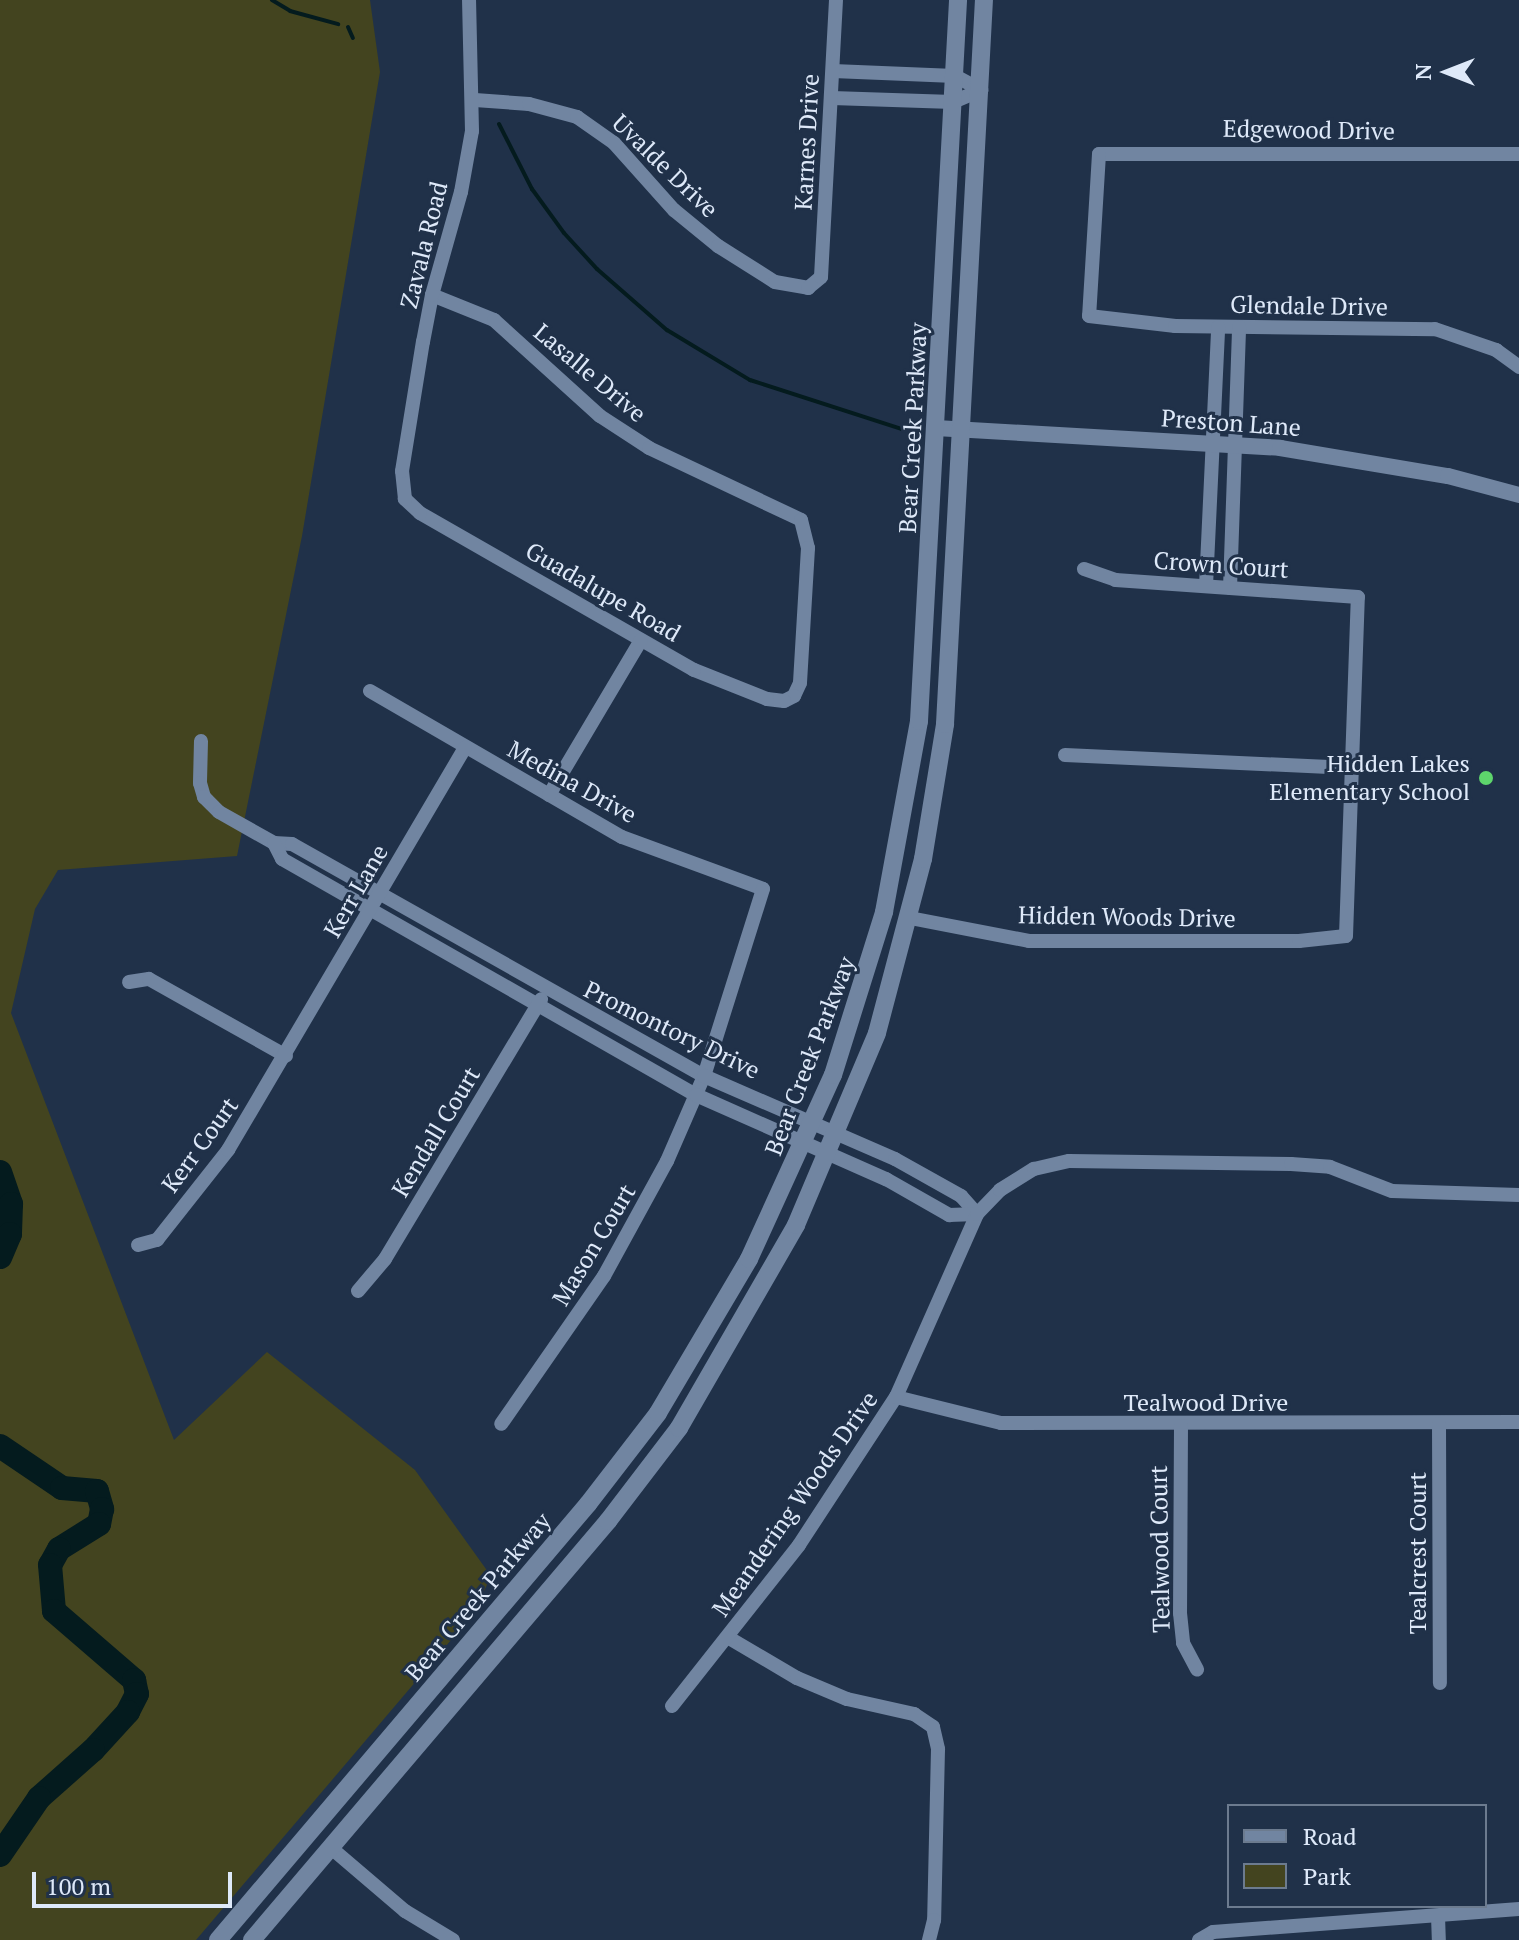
<!DOCTYPE html>
<html>
<head>
<meta charset="utf-8">
<style>
	body { margin:0 }
	#map { position:relative; width:1519px; height:1940px; overflow:hidden; background:#203149; font-family:"PT Serif",serif }
	div>[style] { position:absolute }
	.green>* { inset:0; background:#43441f }
	.stream>* { height:4px; margin:-2px; padding:0 2px; transform-origin:2px; border-radius:2px; background:#041b1e }
	.river>* { height:24px; margin:-12px; padding:0 12px; transform-origin:12px; border-radius:12px; background:#041b1e }
	.minor>* { height:14px; margin:-7px; padding:0 7px; transform-origin:7px; border-radius:7px; background:#7185a1 }
	.tertiary>* { height:16px; margin:-8px; padding:0 8px; transform-origin:8px; border-radius:8px; background:#7185a1 }
	.secondary>* { height:18px; margin:-9px; padding:0 9px; transform-origin:9px; border-radius:9px; background:#7185a1 }
	.dots>* { width:22px; height:22px; translate:-50% -50%; box-sizing:border-box; border:4px solid #203149; border-radius:50% }
	span { translate:-50% -50%; white-space:nowrap; text-align:center; line-height:1.15; -webkit-text-stroke:6px #203149; paint-order:stroke }
	.street-label { font-size:24px; color:#dee9f9 }
	.poi-label { font-size:24px; color:#dee9f9 }
	.right { translate:-100% -50%; text-align:right }
	.legend { position:absolute; left:1227px; top:1804px; width:260px; height:104px; box-sizing:border-box; background:#203149; border:2px solid #6c7b8f; margin:0; padding:10px 14px; list-style:none; font-size:24px; color:#dee9f9 }
	.legend li { display:flex; align-items:center; gap:16px; height:40px }
	.legend b { width:40px; border:2px solid #6c7b8f }
	.north { position:absolute; left:1407px; top:32px; width:80px; height:80px; -webkit-text-stroke:6px #203149; paint-order:stroke; rotate:270deg; font-size:22px; font-weight:700; line-height:32px; text-align:center; color:#dee9f9 }
	.north::after { content:''; display:block; margin:auto; width:28px; height:36px; background:#dee9f9; clip-path:polygon(50% 0,100% 100%,50% 72%,0 100%) }
	.scale { position:absolute; left:32px; top:1872px; width:200px; height:36px; box-sizing:border-box; border:4px solid #dee9f9; border-top:0; padding-left:10px; font-size:24px; line-height:28px; white-space:nowrap; color:#dee9f9; -webkit-text-stroke:6px #203149; paint-order:stroke }
</style>
</head>
<body>
<div id="map">
	<div class="green">
		<div style="clip-path:polygon(0 0,370px 0,380px 72px,302px 536px,237px 856px,58px 870px,35px 909px,11px 1013px,174px 1440px,267px 1352px,415px 1470px,491px 1576px,474px 1613px,196px 1940px,0 1940px)"></div>
	</div>
	<div class="stream">
		<div style="left:272px;top:0;width:21px;rotate:31deg"></div>
		<div style="left:290px;top:11px;width:50px;rotate:15.2deg"></div>
		<div style="left:348px;top:27px;width:12px;rotate:66deg"></div>
		<div style="left:499px;top:124px;width:73px;rotate:63.1deg"></div>
		<div style="left:532px;top:189px;width:54px;rotate:54deg"></div>
		<div style="left:564px;top:233px;width:49px;rotate:47.5deg"></div>
		<div style="left:597px;top:269px;width:93px;rotate:41.1deg"></div>
		<div style="left:667px;top:330px;width:97px;rotate:31.1deg"></div>
		<div style="left:750px;top:380px;width:163px;rotate:17.9deg"></div>
	</div>
	<div class="river">
		<div style="left:0;top:1172px;width:34px;rotate:71deg"></div>
		<div style="left:11px;top:1204px;width:30px;rotate:92deg"></div>
		<div style="left:10px;top:1234px;width:25px;rotate:113deg"></div>
		<div style="left:0;top:1446px;width:75px;rotate:34.1deg"></div>
		<div style="left:62px;top:1488px;width:35px;rotate:5deg"></div>
		<div style="left:97px;top:1491px;width:19px;rotate:74deg"></div>
		<div style="left:102px;top:1509px;width:15px;rotate:101deg"></div>
		<div style="left:99px;top:1524px;width:47px;rotate:148deg"></div>
		<div style="left:59px;top:1549px;width:18px;rotate:119deg"></div>
		<div style="left:50px;top:1565px;width:46px;rotate:85deg"></div>
		<div style="left:54px;top:1611px;width:106px;rotate:40.8deg"></div>
		<div style="left:134px;top:1680px;width:14px;rotate:78deg"></div>
		<div style="left:137px;top:1694px;width:20px;rotate:117deg"></div>
		<div style="left:128px;top:1712px;width:52px;rotate:132.6deg"></div>
		<div style="left:93px;top:1750px;width:72px;rotate:138.4deg"></div>
		<div style="left:39px;top:1798px;width:69px;rotate:124.4deg"></div>
	</div>
	<div class="minor">
		<div style="left:833px;top:71px;width:122px;rotate:2.3deg"></div>
		<div style="left:955px;top:76px;width:30px;rotate:28deg"></div>
		<div style="left:832px;top:98px;width:121px;rotate:1.9deg"></div>
		<div style="left:953px;top:102px;width:30px;rotate:-23deg"></div>
		<div style="left:475px;top:100px;width:54px;rotate:4.2deg"></div>
		<div style="left:529px;top:104px;width:50px;rotate:15.2deg"></div>
		<div style="left:577px;top:117px;width:45px;rotate:35.1deg"></div>
		<div style="left:614px;top:143px;width:90px;rotate:48.2deg"></div>
		<div style="left:674px;top:210px;width:57px;rotate:39.3deg"></div>
		<div style="left:718px;top:246px;width:67px;rotate:32.3deg"></div>
		<div style="left:775px;top:282px;width:34px;rotate:10deg"></div>
		<div style="left:808px;top:288px;width:17px;rotate:-40deg"></div>
		<div style="left:821px;top:277px;width:277px;rotate:-86.9deg"></div>
		<div style="left:1519px;top:154px;width:420px;rotate:180deg"></div>
		<div style="left:1099px;top:154px;width:162px;rotate:93.5deg"></div>
		<div style="left:1089px;top:316px;width:87px;rotate:6.6deg"></div>
		<div style="left:1175px;top:326px;width:260px;rotate:0.7deg"></div>
		<div style="left:1435px;top:329px;width:65px;rotate:19deg"></div>
		<div style="left:1496px;top:350px;width:29px;rotate:36deg"></div>
		<div style="left:432px;top:295px;width:67px;rotate:22deg"></div>
		<div style="left:494px;top:320px;width:143px;rotate:42.2deg"></div>
		<div style="left:600px;top:416px;width:59px;rotate:33.1deg"></div>
		<div style="left:649px;top:448px;width:168px;rotate:25.3deg"></div>
		<div style="left:801px;top:520px;width:29px;rotate:76deg"></div>
		<div style="left:808px;top:548px;width:135px;rotate:93.4deg"></div>
		<div style="left:800px;top:683px;width:14px;rotate:115deg"></div>
		<div style="left:794px;top:696px;width:11px;rotate:153deg"></div>
		<div style="left:784px;top:701px;width:17px;rotate:-173deg"></div>
		<div style="left:767px;top:699px;width:79px;rotate:-158.3deg"></div>
		<div style="left:694px;top:670px;width:316px;rotate:-150.2deg"></div>
		<div style="left:420px;top:513px;width:21px;rotate:-137deg"></div>
		<div style="left:405px;top:499px;width:28px;rotate:-96deg"></div>
		<div style="left:402px;top:471px;width:131px;rotate:-80.8deg"></div>
		<div style="left:423px;top:342px;width:48px;rotate:-79.2deg"></div>
		<div style="left:432px;top:295px;width:107px;rotate:-74.3deg"></div>
		<div style="left:461px;top:192px;width:62px;rotate:-79.8deg"></div>
		<div style="left:472px;top:131px;width:131px;rotate:-91.3deg"></div>
		<div style="left:1206px;top:586px;width:259px;rotate:-87.3deg"></div>
		<div style="left:1230px;top:588px;width:261px;rotate:-88deg"></div>
		<div style="left:370px;top:691px;width:291px;rotate:30.1deg"></div>
		<div style="left:622px;top:837px;width:150px;rotate:20.2deg"></div>
		<div style="left:763px;top:889px;width:196px;rotate:107.5deg"></div>
		<div style="left:704px;top:1076px;width:93px;rotate:113.5deg"></div>
		<div style="left:667px;top:1161px;width:131px;rotate:118.7deg"></div>
		<div style="left:604px;top:1276px;width:180px;rotate:124.8deg"></div>
		<div style="left:201px;top:741px;width:42px;rotate:91.4deg"></div>
		<div style="left:200px;top:783px;width:15px;rotate:74deg"></div>
		<div style="left:204px;top:797px;width:21px;rotate:45deg"></div>
		<div style="left:219px;top:812px;width:63px;rotate:29.4deg"></div>
		<div style="left:274px;top:843px;width:18px;rotate:3deg"></div>
		<div style="left:292px;top:844px;width:473px;rotate:29.4deg"></div>
		<div style="left:704px;top:1076px;width:208px;rotate:23.5deg"></div>
		<div style="left:895px;top:1159px;width:76px;rotate:29.3deg"></div>
		<div style="left:961px;top:1196px;width:24px;rotate:48deg"></div>
		<div style="left:1065px;top:755px;width:286px;rotate:2.6deg"></div>
		<div style="left:549px;top:795px;width:180px;rotate:-59.3deg"></div>
		<div style="left:274px;top:843px;width:18px;rotate:63deg"></div>
		<div style="left:282px;top:859px;width:477px;rotate:29.7deg"></div>
		<div style="left:696px;top:1095px;width:208px;rotate:23.9deg"></div>
		<div style="left:886px;top:1179px;width:73px;rotate:29.7deg"></div>
		<div style="left:949px;top:1215px;width:28px;rotate:-2deg"></div>
		<div style="left:910px;top:918px;width:121px;rotate:10.9deg"></div>
		<div style="left:1029px;top:941px;width:270px"></div>
		<div style="left:1299px;top:941px;width:47px;rotate:-6.1deg"></div>
		<div style="left:1346px;top:936px;width:339px;rotate:-88deg"></div>
		<div style="left:1358px;top:597px;width:243px;rotate:-176deg"></div>
		<div style="left:1116px;top:580px;width:34px;rotate:-161deg"></div>
		<div style="left:129px;top:982px;width:20px;rotate:-9deg"></div>
		<div style="left:149px;top:979px;width:157px;rotate:29.3deg"></div>
		<div style="left:138px;top:1245px;width:20px;rotate:-15deg"></div>
		<div style="left:157px;top:1240px;width:115px;rotate:-51.7deg"></div>
		<div style="left:228px;top:1150px;width:467px;rotate:-59.5deg"></div>
		<div style="left:358px;top:1291px;width:42px;rotate:-49.8deg"></div>
		<div style="left:385px;top:1259px;width:303px;rotate:-59deg"></div>
		<div style="left:896px;top:1397px;width:108px;rotate:13.9deg"></div>
		<div style="left:1001px;top:1423px;width:518px;rotate:-0.11deg"></div>
		<div style="left:1439px;top:1424px;width:259px;rotate:89.8deg"></div>
		<div style="left:1181px;top:1426px;width:187px;rotate:90.3deg"></div>
		<div style="left:1180px;top:1613px;width:30px;rotate:84deg"></div>
		<div style="left:1183px;top:1643px;width:30px;rotate:62deg"></div>
		<div style="left:729px;top:1638px;width:79px;rotate:30.5deg"></div>
		<div style="left:797px;top:1678px;width:54px;rotate:22.8deg"></div>
		<div style="left:847px;top:1699px;width:69px;rotate:12.6deg"></div>
		<div style="left:914px;top:1714px;width:23px;rotate:34deg"></div>
		<div style="left:933px;top:1727px;width:23px;rotate:77deg"></div>
		<div style="left:938px;top:1749px;width:171px;rotate:91.3deg"></div>
		<div style="left:934px;top:1920px;width:21px;rotate:104deg"></div>
		<div style="left:672px;top:1706px;width:205px;rotate:-51.7deg"></div>
		<div style="left:799px;top:1545px;width:177px;rotate:-56.8deg"></div>
		<div style="left:896px;top:1397px;width:200px;rotate:-66.1deg"></div>
		<div style="left:977px;top:1214px;width:33px;rotate:-46deg"></div>
		<div style="left:1000px;top:1190px;width:40px;rotate:-32deg"></div>
		<div style="left:1034px;top:1169px;width:36px;rotate:-13deg"></div>
		<div style="left:1069px;top:1161px;width:222px;rotate:0.8deg"></div>
		<div style="left:1291px;top:1164px;width:39px;rotate:4deg"></div>
		<div style="left:1330px;top:1167px;width:66px;rotate:21.2deg"></div>
		<div style="left:1392px;top:1191px;width:127px;rotate:1.8deg"></div>
		<div style="left:330px;top:1847px;width:99px;rotate:40.5deg"></div>
		<div style="left:405px;top:1911px;width:56px;rotate:31.1deg"></div>
		<div style="left:1438px;top:1916px;width:24px;rotate:88deg"></div>
		<div style="left:1199px;top:1940px;width:16px;rotate:-30deg"></div>
		<div style="left:1213px;top:1932px;width:307px;rotate:-4.3deg"></div>
	</div>
	<div class="tertiary">
		<div style="left:936px;top:428px;width:345px;rotate:3.3deg"></div>
		<div style="left:1280px;top:448px;width:170px;rotate:9.5deg"></div>
		<div style="left:1448px;top:476px;width:73px;rotate:15deg"></div>
	</div>
	<div class="secondary">
		<div style="left:218px;top:1940px;width:572px;rotate:-49.68deg"></div>
		<div style="left:588px;top:1504px;width:115px;rotate:-52.4deg"></div>
		<div style="left:658px;top:1413px;width:179px;rotate:-59.4deg"></div>
		<div style="left:749px;top:1259px;width:202px;rotate:-65.5deg"></div>
		<div style="left:833px;top:1075px;width:171px;rotate:-72.6deg"></div>
		<div style="left:884px;top:912px;width:194px;rotate:-79.6deg"></div>
		<div style="left:919px;top:721px;width:722px;rotate:-86.9deg"></div>
		<div style="left:252px;top:1940px;width:550px;rotate:-49.65deg"></div>
		<div style="left:608px;top:1521px;width:117px;rotate:-52.6deg"></div>
		<div style="left:679px;top:1428px;width:234px;rotate:-60deg"></div>
		<div style="left:796px;top:1225px;width:208px;rotate:-67.1deg"></div>
		<div style="left:877px;top:1033px;width:180px;rotate:-75.2deg"></div>
		<div style="left:923px;top:859px;width:137px;rotate:-80.7deg"></div>
		<div style="left:945px;top:724px;width:725px;rotate:-86.92deg"></div>
	</div>
	<div class="dots">
		<div style="left:1486px;top:778px;background:#5ed56c"></div>
	</div>
	<div class="street-label">
		<span style="left:1309px;top:130px;rotate:1deg">Edgewood Drive</span>
		<span style="left:807px;top:142px;rotate:-87deg">Karnes Drive</span>
		<span style="left:665px;top:166px;rotate:44deg">Uvalde Drive</span>
		<span style="left:424px;top:245px;rotate:-76deg">Zavala Road</span>
		<span style="left:1309px;top:306px;rotate:1deg">Glendale Drive</span>
		<span style="left:590px;top:373px;rotate:40deg">Lasalle Drive</span>
		<span style="left:1231px;top:423px;rotate:4deg">Preston Lane</span>
		<span style="left:913px;top:428px;rotate:-87deg">Bear Creek Parkway</span>
		<span style="left:1221px;top:565px;rotate:4deg">Crown Court</span>
		<span style="left:603px;top:592px;rotate:30deg">Guadalupe Road</span>
		<span style="left:572px;top:782px;rotate:29deg">Medina Drive</span>
		<span style="left:356px;top:891px;rotate:-60deg">Kerr Lane</span>
		<span style="left:1127px;top:917px;rotate:1deg">Hidden Woods Drive</span>
		<span style="left:672px;top:1030px;rotate:26deg">Promontory Drive</span>
		<span style="left:810px;top:1056px;rotate:-69deg">Bear Creek Parkway</span>
		<span style="left:436px;top:1132px;rotate:-59deg">Kendall Court</span>
		<span style="left:200px;top:1145px;rotate:-54deg">Kerr Court</span>
		<span style="left:594px;top:1245px;rotate:-59deg">Mason Court</span>
		<span style="left:1206px;top:1403px">Tealwood Drive</span>
		<span style="left:795px;top:1504px;rotate:-55deg">Meandering Woods Drive</span>
		<span style="left:1160px;top:1549px;rotate:-91deg">Tealwood Court</span>
		<span style="left:1418px;top:1553px;rotate:-90deg">Tealcrest Court</span>
		<span style="left:478px;top:1597px;rotate:-50deg">Bear Creek Parkway</span>
	</div>
	<div class="poi-label">
		<span class="right" style="left:1470px;top:778px">Hidden Lakes<br>Elementary School</span>
	</div>
	<ul class="legend">
	<li><b style="height:10px;background:#7185a1"></b>Road</li>
	<li><b style="height:22px;background:#43441f"></b>Park</li>
	</ul>
	<div class="north">N</div>
	<div class="scale">100 m</div>
</div>
</body>
</html>
